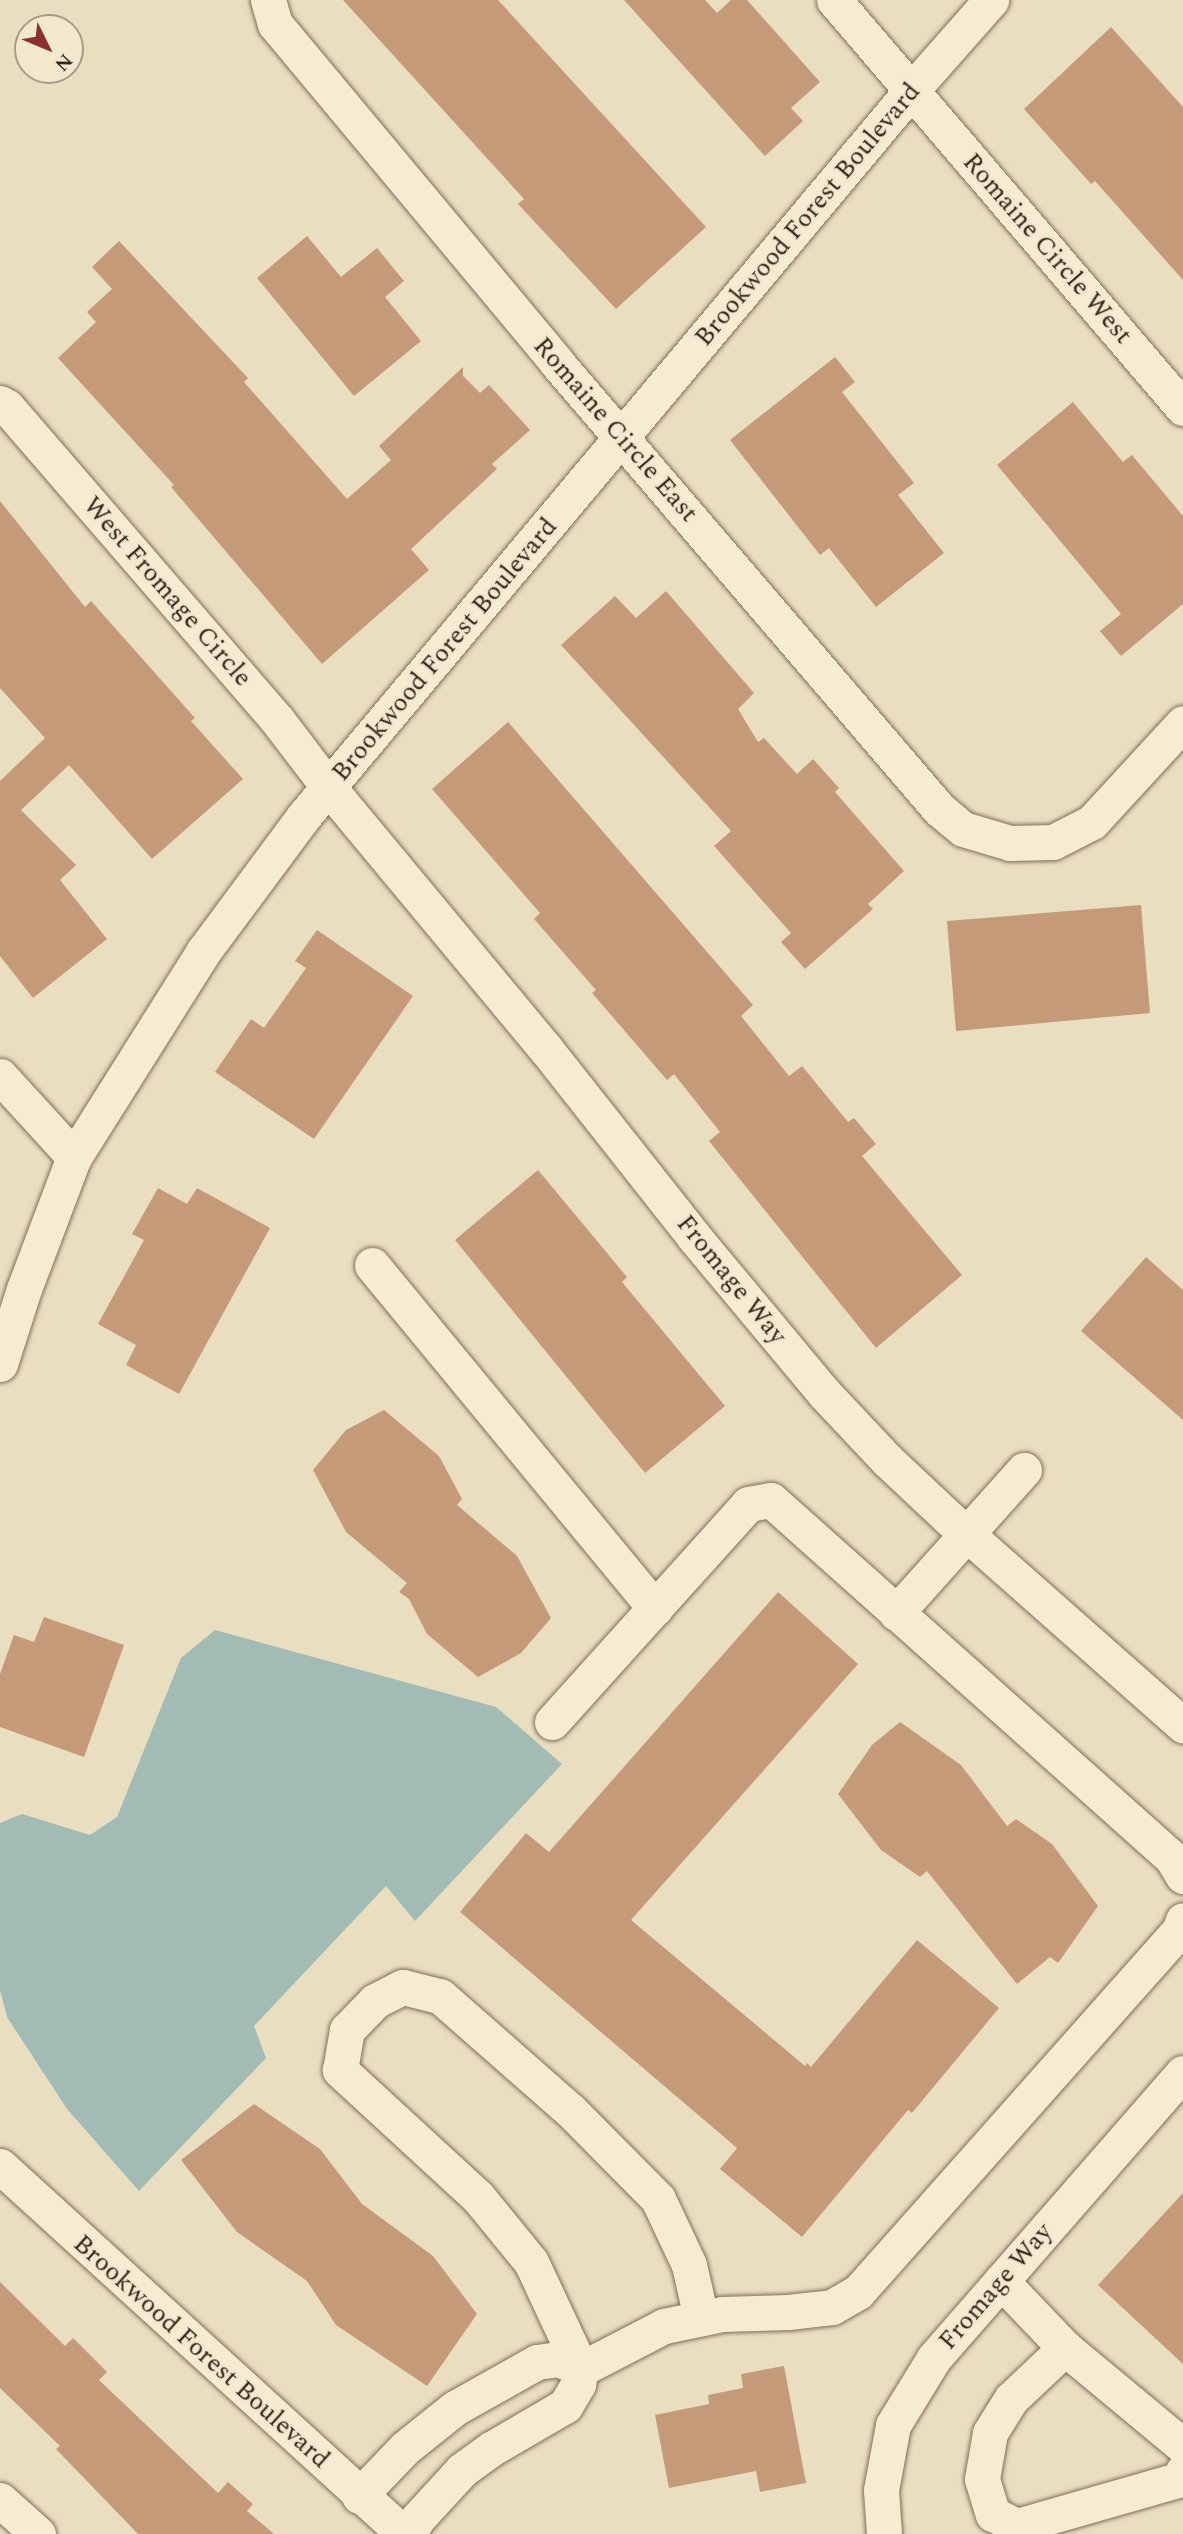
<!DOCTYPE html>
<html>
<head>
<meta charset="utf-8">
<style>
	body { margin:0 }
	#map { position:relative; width:1183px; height:2534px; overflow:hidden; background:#eadec0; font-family:Spectral,serif }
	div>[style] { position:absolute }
	.water>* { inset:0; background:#a2bcb5 }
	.building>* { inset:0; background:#c59a78 }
	.roads { filter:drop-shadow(0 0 2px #816f59) drop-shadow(0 0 2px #816f59) }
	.minor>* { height:35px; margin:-17.5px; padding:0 17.5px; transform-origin:17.5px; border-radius:17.5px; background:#f5ecd2 }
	span { translate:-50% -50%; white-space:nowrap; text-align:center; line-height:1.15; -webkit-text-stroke:5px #f2e8ce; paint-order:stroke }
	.street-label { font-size:26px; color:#32271d }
	.north { position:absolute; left:14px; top:14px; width:70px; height:70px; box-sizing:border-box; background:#f2e8ce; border:2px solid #a59b87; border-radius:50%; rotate:133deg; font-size:19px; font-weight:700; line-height:28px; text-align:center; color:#32271d }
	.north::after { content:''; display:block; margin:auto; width:24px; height:32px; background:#8b302e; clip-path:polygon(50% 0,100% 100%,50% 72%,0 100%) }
</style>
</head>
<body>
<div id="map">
	<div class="water">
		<div style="clip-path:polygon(215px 1630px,496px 1707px,562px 1764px,415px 1921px,386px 1886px,254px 2026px,266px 2058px,139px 2191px,67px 2109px,7px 2017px,0 1990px,0 1823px,22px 1814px,90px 1835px,117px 1817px,181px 1658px)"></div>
	</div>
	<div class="building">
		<div style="clip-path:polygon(343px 0,498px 0,706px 227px,616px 309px,518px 204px,524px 199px)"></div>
		<div style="clip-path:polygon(624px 0,705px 0,717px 13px,731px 0,747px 0,820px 82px,791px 108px,803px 121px,765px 156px)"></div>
		<div style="clip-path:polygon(1111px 27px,1183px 107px,1183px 280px,1095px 181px,1091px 184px,1024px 109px)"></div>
		<div style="clip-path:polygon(307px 236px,341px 277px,377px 248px,404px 281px,385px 297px,421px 341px,354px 396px,257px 278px)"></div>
		<div style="clip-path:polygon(119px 241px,248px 378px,244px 382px,347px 499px,391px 460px,379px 446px,463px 367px,463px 376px,480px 393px,489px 385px,530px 430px,492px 464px,497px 469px,411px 549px,429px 570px,322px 664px,171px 487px,174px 485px,58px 358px,96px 322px,87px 312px,112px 289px,92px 267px)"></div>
		<div style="clip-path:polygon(835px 357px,855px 382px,842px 392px,914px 483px,898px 495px,944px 553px,876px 607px,829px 548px,820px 555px,730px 440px)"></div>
		<div style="clip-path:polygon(1073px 402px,1123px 462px,1132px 455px,1183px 516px,1183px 604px,1121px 656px,1100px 631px,1121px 614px,997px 465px)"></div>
		<div style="clip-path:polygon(0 501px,85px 607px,91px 601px,195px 718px,191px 721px,243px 779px,152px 859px,69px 765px,21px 810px,76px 865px,60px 880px,107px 939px,33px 998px,0 956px,0 781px,45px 738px,0 688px)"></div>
		<div style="clip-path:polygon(666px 591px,754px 693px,738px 709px,758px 742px,764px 738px,797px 774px,813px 759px,839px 788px,835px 792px,904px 871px,868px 904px,873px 909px,805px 969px,781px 942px,791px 933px,714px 846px,731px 831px,561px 645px,615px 596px,636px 618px)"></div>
		<div style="clip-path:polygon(508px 722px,753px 1005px,741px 1016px,789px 1076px,802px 1066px,848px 1122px,854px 1118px,876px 1144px,862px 1156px,962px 1275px,876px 1348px,709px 1141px,720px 1132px,674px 1074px,667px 1080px,592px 993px,596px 990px,534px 919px,540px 913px,432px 789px)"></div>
		<div style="clip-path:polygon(1141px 905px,1150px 1013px,956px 1031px,947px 921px)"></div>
		<div style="clip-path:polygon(317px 930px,413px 996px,314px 1139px,215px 1072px,251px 1019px,264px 1028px,306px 968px,295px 961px)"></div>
		<div style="clip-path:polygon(538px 1170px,627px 1277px,622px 1282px,725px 1406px,645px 1473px,455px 1240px)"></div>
		<div style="clip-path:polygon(158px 1188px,187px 1204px,197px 1188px,270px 1228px,179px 1394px,126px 1365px,136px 1345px,98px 1324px,144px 1240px,132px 1234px)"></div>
		<div style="clip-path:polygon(1146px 1257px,1183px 1290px,1183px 1420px,1081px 1331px)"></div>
		<div style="clip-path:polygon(384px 1410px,439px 1456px,462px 1499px,457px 1505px,517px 1556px,551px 1618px,521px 1653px,478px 1677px,427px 1634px,409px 1599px,399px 1592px,407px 1583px,346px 1532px,313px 1470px,346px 1430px)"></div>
		<div style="clip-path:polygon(778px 1592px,858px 1664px,631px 1920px,805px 2066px,807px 2063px,811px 2067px,917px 1940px,999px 2008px,912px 2113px,908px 2110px,802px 2237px,720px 2169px,737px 2148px,460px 1912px,526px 1833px,549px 1852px)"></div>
		<div style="clip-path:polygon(44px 1617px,124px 1645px,84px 1757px,0 1727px,0 1674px,14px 1635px,34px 1642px)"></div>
		<div style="clip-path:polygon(900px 1722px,961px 1765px,1007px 1826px,1016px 1819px,1052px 1844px,1098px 1906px,1058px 1963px,1050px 1957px,1017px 1984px,927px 1871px,920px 1877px,881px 1850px,838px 1794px,872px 1745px)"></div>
		<div style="clip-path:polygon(254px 2104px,320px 2149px,362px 2204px,433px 2256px,477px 2314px,427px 2386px,336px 2325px,307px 2281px,237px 2232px,181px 2160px)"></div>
		<div style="clip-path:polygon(1183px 2193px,1183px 2364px,1098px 2285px)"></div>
		<div style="clip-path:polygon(0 2282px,65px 2346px,73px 2338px,107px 2372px,99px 2380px,218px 2493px,228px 2482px,253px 2504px,247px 2511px,274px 2534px,138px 2534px,56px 2449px,60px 2446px,0 2388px)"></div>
		<div style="clip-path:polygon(784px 2366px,806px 2483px,760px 2492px,756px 2471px,669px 2488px,655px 2415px,709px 2404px,708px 2395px,743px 2388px,741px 2374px)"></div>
	</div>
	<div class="roads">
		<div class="minor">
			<div style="left:268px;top:0;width:25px;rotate:74deg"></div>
			<div style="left:275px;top:24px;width:441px;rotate:50.2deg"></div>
			<div style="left:557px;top:363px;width:587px;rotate:49.42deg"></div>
			<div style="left:939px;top:809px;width:31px;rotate:40deg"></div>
			<div style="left:963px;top:829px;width:49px;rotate:16.6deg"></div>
			<div style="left:1010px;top:843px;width:43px;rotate:-1.3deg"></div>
			<div style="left:1053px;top:842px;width:44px;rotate:-27.1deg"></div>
			<div style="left:1092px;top:822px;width:134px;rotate:-47.4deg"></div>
			<div style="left:834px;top:0;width:537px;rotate:49.46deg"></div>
			<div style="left:0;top:403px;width:8px;rotate:30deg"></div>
			<div style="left:7px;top:407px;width:415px;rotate:49.2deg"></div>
			<div style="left:278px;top:721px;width:84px;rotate:52.7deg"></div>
			<div style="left:329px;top:788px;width:338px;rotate:50.3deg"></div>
			<div style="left:545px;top:1048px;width:241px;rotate:51.7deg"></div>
			<div style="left:694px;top:1237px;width:203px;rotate:50.2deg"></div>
			<div style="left:824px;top:1393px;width:92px;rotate:46.8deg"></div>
			<div style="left:887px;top:1460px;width:88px;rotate:43.2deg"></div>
			<div style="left:951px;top:1520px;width:310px;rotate:41.5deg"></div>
			<div style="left:0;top:1076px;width:110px;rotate:47.6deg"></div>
			<div style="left:372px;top:1265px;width:445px;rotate:50.5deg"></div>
			<div style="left:0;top:1364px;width:79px;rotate:-72.3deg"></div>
			<div style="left:24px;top:1289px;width:141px;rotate:-69.3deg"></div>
			<div style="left:74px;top:1157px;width:242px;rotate:-57.8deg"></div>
			<div style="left:203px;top:952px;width:169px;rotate:-53.4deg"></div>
			<div style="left:304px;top:816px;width:944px;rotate:-50.07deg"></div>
			<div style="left:910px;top:92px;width:123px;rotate:-48.6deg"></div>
			<div style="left:896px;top:1613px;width:192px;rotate:-48.2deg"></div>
			<div style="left:552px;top:1722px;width:293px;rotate:-48deg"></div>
			<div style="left:748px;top:1504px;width:23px;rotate:-10deg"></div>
			<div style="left:771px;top:1500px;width:538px;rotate:41.76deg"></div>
			<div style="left:1172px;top:1858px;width:21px;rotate:59deg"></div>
			<div style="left:0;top:2166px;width:546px;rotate:42.33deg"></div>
			<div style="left:1001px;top:2281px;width:93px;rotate:46.3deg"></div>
			<div style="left:1065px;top:2348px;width:153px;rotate:39.7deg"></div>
			<div style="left:1065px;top:2348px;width:74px;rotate:136.6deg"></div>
			<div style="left:1011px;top:2399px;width:40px;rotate:122deg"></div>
			<div style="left:990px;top:2433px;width:47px;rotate:99.9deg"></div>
			<div style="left:982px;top:2479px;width:37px;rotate:73deg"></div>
			<div style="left:993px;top:2514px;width:27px;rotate:27deg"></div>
			<div style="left:1017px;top:2526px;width:171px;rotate:-16deg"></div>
			<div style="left:1181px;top:2479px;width:8px;rotate:-76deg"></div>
			<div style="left:359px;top:2496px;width:66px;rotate:-46.2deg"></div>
			<div style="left:405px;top:2448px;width:64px;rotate:-38.7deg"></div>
			<div style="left:455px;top:2408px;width:94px;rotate:-29.3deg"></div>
			<div style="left:537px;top:2362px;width:21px;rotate:-8deg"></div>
			<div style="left:558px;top:2359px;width:25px;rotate:23deg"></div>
			<div style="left:581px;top:2369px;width:93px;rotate:-27.4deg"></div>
			<div style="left:664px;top:2326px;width:59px;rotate:-11.7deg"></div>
			<div style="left:722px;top:2314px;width:66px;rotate:-1.7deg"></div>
			<div style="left:788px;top:2312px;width:44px;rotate:-6.5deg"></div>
			<div style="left:832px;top:2307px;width:30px;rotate:-30deg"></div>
			<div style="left:858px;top:2292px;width:485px;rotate:-48.4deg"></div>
			<div style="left:1180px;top:1929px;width:9px;rotate:-72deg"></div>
			<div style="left:0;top:2500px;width:51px;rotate:41.8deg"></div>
			<div style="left:408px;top:2534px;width:19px;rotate:-58deg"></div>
			<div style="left:418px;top:2518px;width:65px;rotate:-47.5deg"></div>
			<div style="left:462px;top:2470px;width:36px;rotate:-36deg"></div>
			<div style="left:491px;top:2449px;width:86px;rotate:-30.2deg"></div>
			<div style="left:565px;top:2406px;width:26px;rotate:-59deg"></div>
			<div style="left:578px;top:2384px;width:15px;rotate:-79deg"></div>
			<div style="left:581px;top:2369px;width:118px;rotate:-115deg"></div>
			<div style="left:531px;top:2262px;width:84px;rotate:-129.2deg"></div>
			<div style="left:478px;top:2197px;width:188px;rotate:-137.4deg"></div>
			<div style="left:340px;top:2070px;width:41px;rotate:-80.1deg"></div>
			<div style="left:347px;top:2030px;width:40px;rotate:-46deg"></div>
			<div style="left:375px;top:2001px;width:31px;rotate:-27deg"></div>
			<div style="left:403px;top:1987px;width:38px;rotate:14deg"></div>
			<div style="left:440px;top:1996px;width:174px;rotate:41.3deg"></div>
			<div style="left:571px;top:2111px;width:124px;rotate:45.3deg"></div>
			<div style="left:658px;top:2199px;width:73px;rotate:64.8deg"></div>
			<div style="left:689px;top:2265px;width:54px;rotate:77.2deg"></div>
			<div style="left:884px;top:2534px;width:44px;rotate:-93.9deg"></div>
			<div style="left:881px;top:2490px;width:66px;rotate:-79.5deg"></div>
			<div style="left:893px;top:2425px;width:79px;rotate:-58.5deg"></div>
			<div style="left:934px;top:2358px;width:378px;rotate:-48.9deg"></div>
		</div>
	</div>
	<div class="street-label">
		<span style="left:808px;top:215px;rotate:-50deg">Brookwood Forest Boulevard</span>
		<span style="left:1047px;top:249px;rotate:49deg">Romaine Circle West</span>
		<span style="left:615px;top:430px;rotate:49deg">Romaine Circle East</span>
		<span style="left:167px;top:592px;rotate:49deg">West Fromage Circle</span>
		<span style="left:445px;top:650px;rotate:-50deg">Brookwood Forest Boulevard</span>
		<span style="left:731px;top:1280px;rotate:51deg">Fromage Way</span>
		<span style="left:996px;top:2287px;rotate:-49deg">Fromage Way</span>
		<span style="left:201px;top:2352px;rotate:42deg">Brookwood Forest Boulevard</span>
	</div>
	<div class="north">N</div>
</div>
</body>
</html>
